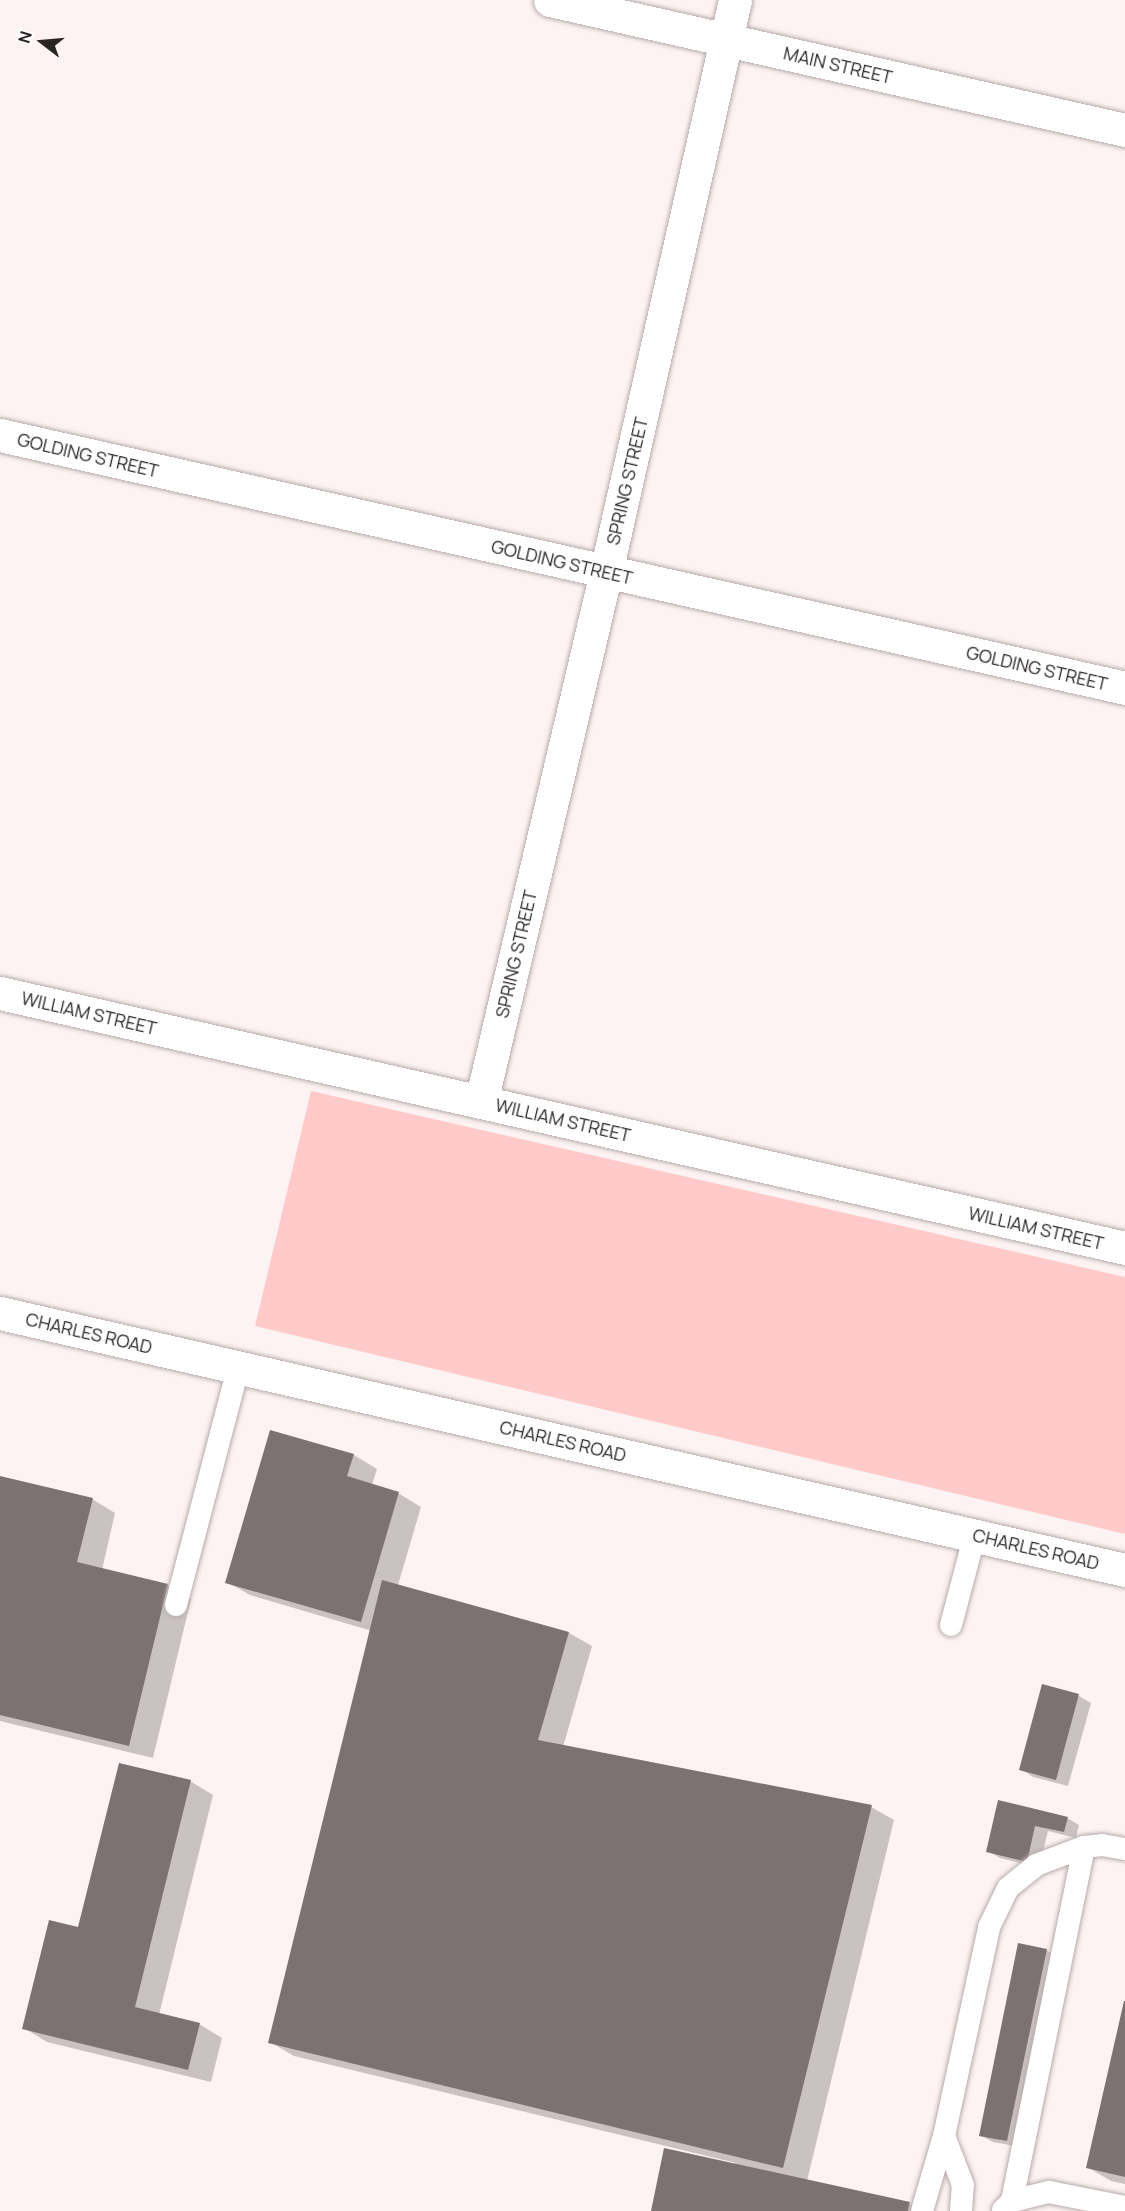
<!DOCTYPE html>
<html>
<head>
<meta charset="utf-8">
<style>
	body { margin:0 }
	#map { position:relative; width:1125px; height:2211px; overflow:hidden; background:#fdf3f3; font-family:Manrope,sans-serif }
	div>[style] { position:absolute }
	.green>* { inset:0; background:#ffcac9 }
	.shadow>* { inset:0; background:#0003 }
	.building>* { inset:0; background:#7c7271 }
	.roads { filter:drop-shadow(0 0 2px #b7abab) drop-shadow(0 0 2px #b7abab) }
	.service>* { height:22px; margin:-11px; padding:0 11px; transform-origin:11px; border-radius:11px; background:#fff }
	.minor>* { height:33px; margin:-16.5px; padding:0 16.5px; transform-origin:16.5px; border-radius:16.5px; background:#fff }
	span { translate:-50% -50%; white-space:nowrap; text-align:center; line-height:1.15; -webkit-text-stroke:5px #fff; paint-order:stroke }
	.street-label { font-size:18px; color:#292524 }
	.north { position:absolute; left:12px; top:12px; width:60px; height:60px; -webkit-text-stroke:4px #fff; paint-order:stroke; rotate:286deg; font-size:16px; font-weight:700; line-height:24px; text-align:center; color:#292524 }
	.north::after { content:''; display:block; margin:auto; width:21px; height:27px; background:#292524; clip-path:polygon(50% 0,100% 100%,50% 72%,0 100%) }
</style>
</head>
<body>
<div id="map">
	<div class="green">
		<div style="clip-path:polygon(311px 1091px,1125px 1277px,1125px 1534px,255px 1326px)"></div>
	</div>
	<div class="shadow">
		<div style="clip-path:polygon(271px 1431px,354px 1455px,377px 1469px,372px 1485px,398px 1493px,421px 1507px,398px 1585px,569px 1633px,592px 1646px,563px 1747px,871px 1807px,894px 1820px,807px 2181px,910px 2204px,922px 2211px,652px 2211px,736px 2163px,294px 2056px,270px 2042px,372px 1631px,250px 1595px,227px 1582px)"></div>
		<div style="clip-path:polygon(0 1477px,92px 1499px,115px 1513px,102px 1570px,168px 1586px,191px 1599px,153px 1758px,0 1721px)"></div>
		<div style="clip-path:polygon(1043px 1686px,1079px 1696px,1091px 1703px,1068px 1786px,1033px 1777px,1021px 1769px)"></div>
		<div style="clip-path:polygon(190px 1781px,213px 1795px,159px 2015px,199px 2024px,222px 2038px,211px 2082px,47px 2042px,24px 2028px,79px 1929px)"></div>
		<div style="clip-path:polygon(999px 1802px,1067px 1818px,1079px 1825px,1076px 1838px,1048px 1831px,1039px 1868px,1000px 1858px,988px 1851px)"></div>
		<div style="clip-path:polygon(1046px 1950px,1058px 1957px,1019px 2147px,993px 2142px,980px 2135px)"></div>
		<div style="clip-path:polygon(1125px 2004px,1125px 2184px,1111px 2181px,1087px 2167px)"></div>
	</div>
	<div class="building">
		<div style="clip-path:polygon(270px 1430px,354px 1454px,347px 1476px,399px 1492px,361px 1622px,225px 1583px)"></div>
		<div style="clip-path:polygon(0 1476px,93px 1498px,77px 1562px,168px 1584px,129px 1746px,0 1715px)"></div>
		<div style="clip-path:polygon(382px 1580px,569px 1632px,538px 1740px,872px 1805px,783px 2168px,268px 2043px)"></div>
		<div style="clip-path:polygon(1042px 1684px,1079px 1694px,1056px 1780px,1019px 1770px)"></div>
		<div style="clip-path:polygon(119px 1763px,191px 1780px,135px 2007px,200px 2023px,188px 2070px,22px 2029px,49px 1920px,78px 1927px)"></div>
		<div style="clip-path:polygon(998px 1800px,1068px 1817px,1064px 1832px,1035px 1826px,1027px 1862px,986px 1852px)"></div>
		<div style="clip-path:polygon(1018px 1943px,1047px 1949px,1007px 2141px,979px 2136px)"></div>
		<div style="clip-path:polygon(1124px 2001px,1125px 2001px,1125px 2177px,1086px 2168px)"></div>
		<div style="clip-path:polygon(664px 2148px,910px 2202px,908px 2211px,651px 2211px)"></div>
	</div>
	<div class="roads">
		<div class="service">
			<div style="left:176px;top:1605px;width:245px;rotate:-75.3deg"></div>
			<div style="left:951px;top:1625px;width:94px;rotate:-75.2deg"></div>
			<div style="left:1012px;top:2201px;width:361px;rotate:-78.5deg"></div>
			<div style="left:1003px;top:2210px;width:13px;rotate:-45deg"></div>
			<div style="left:1012px;top:2201px;width:38px;rotate:-14deg"></div>
			<div style="left:1049px;top:2192px;width:77px;rotate:11.2deg"></div>
			<div style="left:922px;top:2211px;width:78px;rotate:-73.7deg"></div>
			<div style="left:961px;top:2211px;width:26px;rotate:-86deg"></div>
			<div style="left:963px;top:2185px;width:53px;rotate:-111.2deg"></div>
			<div style="left:944px;top:2136px;width:214px;rotate:-77.8deg"></div>
			<div style="left:989px;top:1927px;width:43px;rotate:-64deg"></div>
			<div style="left:1008px;top:1888px;width:36px;rotate:-39deg"></div>
			<div style="left:1036px;top:1865px;width:51px;rotate:-20.6deg"></div>
			<div style="left:1084px;top:1847px;width:18px;rotate:-6deg"></div>
			<div style="left:1102px;top:1845px;width:23px;rotate:10deg"></div>
		</div>
		<div class="minor">
			<div style="left:550px;top:0;width:590px;rotate:12.74deg"></div>
			<div style="left:0;top:435px;width:1153px;rotate:12.67deg"></div>
			<div style="left:0;top:993px;width:1154px;rotate:12.77deg"></div>
			<div style="left:481px;top:1102px;width:545px;rotate:-76.73deg"></div>
			<div style="left:606px;top:572px;width:586px;rotate:-77.29deg"></div>
			<div style="left:0;top:1313px;width:1154px;rotate:12.87deg"></div>
		</div>
	</div>
	<div class="street-label">
		<span style="left:838px;top:65px;rotate:13deg">MAIN STREET</span>
		<span style="left:88px;top:455px;rotate:13deg">GOLDING STREET</span>
		<span style="left:627px;top:481px;rotate:-77deg">SPRING STREET</span>
		<span style="left:562px;top:562px;rotate:13deg">GOLDING STREET</span>
		<span style="left:1037px;top:668px;rotate:13deg">GOLDING STREET</span>
		<span style="left:516px;top:954px;rotate:-77deg">SPRING STREET</span>
		<span style="left:89px;top:1013px;rotate:13deg">WILLIAM STREET</span>
		<span style="left:563px;top:1120px;rotate:13deg">WILLIAM STREET</span>
		<span style="left:1036px;top:1228px;rotate:13deg">WILLIAM STREET</span>
		<span style="left:89px;top:1333px;rotate:13deg">CHARLES ROAD</span>
		<span style="left:563px;top:1441px;rotate:13deg">CHARLES ROAD</span>
		<span style="left:1036px;top:1549px;rotate:13deg">CHARLES ROAD</span>
	</div>
	<div class="north">N</div>
</div>
</body>
</html>
